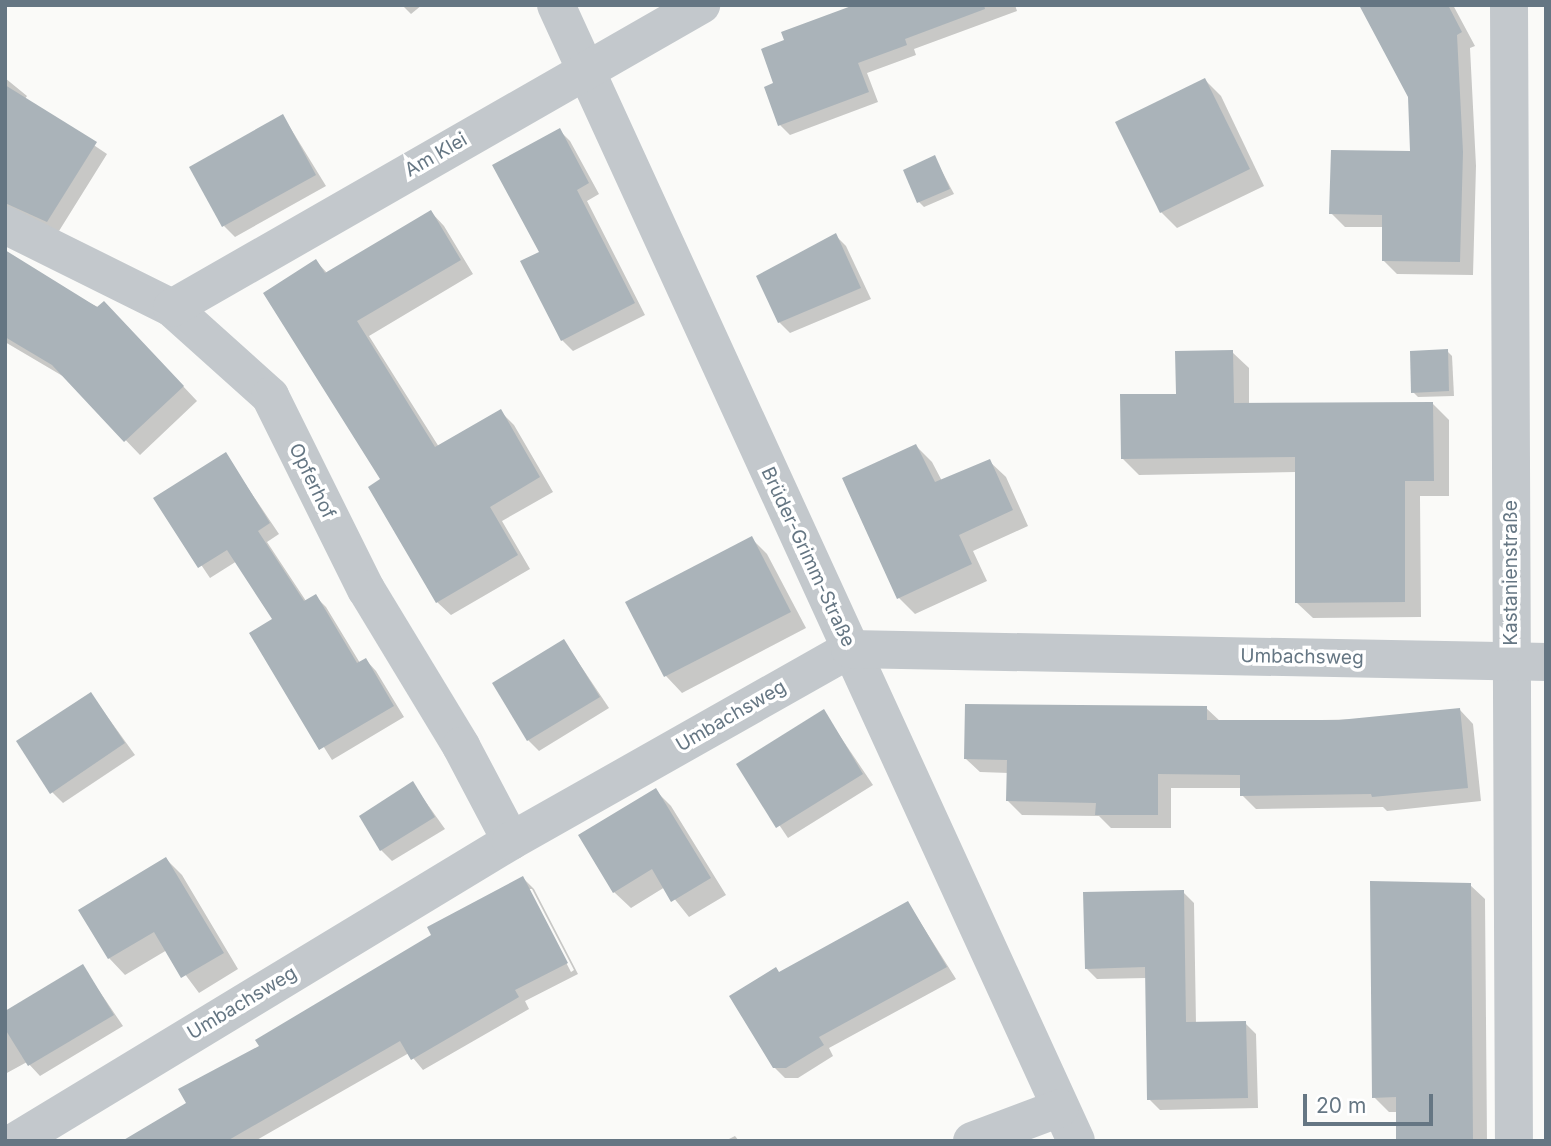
<!DOCTYPE html>
<html>
<head>
<meta charset="utf-8">
<style>
	body { margin:0 }
	#map { position:relative; width:1551px; height:1146px; overflow:hidden; background:#fafaf8; font-family:Inter,sans-serif }
	div>[style] { position:absolute }
	.shadow>* { inset:0; background:#0003 }
	.building>* { inset:0; background:#aab3b9 }
	.street>* { height:38px; margin:-19px; padding:0 19px; transform-origin:19px; border-radius:19px; background:#c3c8cc }
	span { translate:-50% -50%; white-space:nowrap; text-align:center; line-height:1.15; -webkit-text-stroke:7px #fff; paint-order:stroke }
	.street-label { font-size:19px; color:#657683 }
	.frame { position:absolute; inset:0; border:7px solid #657683; pointer-events:none }
	.scale { position:absolute; left:1303px; top:1094px; width:130px; height:32px; box-sizing:border-box; border:4px solid #657683; border-top:0; padding-left:9px; font-size:21px; line-height:24px; white-space:nowrap; color:#657683; -webkit-text-stroke:5px #fff; paint-order:stroke }
</style>
</head>
<body>
<div id="map">
	<div class="shadow">
		<div style="clip-path:polygon(402px 5px,422px 5px,411px 14px)"></div>
		<div style="clip-path:polygon(861px 5px,1015px 5px,1017px 11px,914px 49px,916px 55px,867px 73px,878px 102px,790px 135px,780px 125px,775px 84px,786px 42px)"></div>
		<div style="clip-path:polygon(1361px 5px,1453px 5px,1475px 46px,1470px 48px,1476px 166px,1473px 275px,1397px 274px,1383px 260px,1384px 227px,1345px 227px,1331px 213px,1412px 153px,1409px 96px)"></div>
		<div style="clip-path:polygon(5px 78px,27px 96px,25px 99px,107px 154px,59px 231px,5px 218px)"></div>
		<div style="clip-path:polygon(1205px 80px,1221px 96px,1264px 186px,1177px 228px,1161px 212px)"></div>
		<div style="clip-path:polygon(283px 116px,326px 186px,235px 237px,224px 226px)"></div>
		<div style="clip-path:polygon(559px 130px,570px 141px,599px 194px,587px 201px,645px 315px,573px 351px,562px 340px,541px 252px)"></div>
		<div style="clip-path:polygon(935px 158px,954px 194px,924px 207px,919px 202px)"></div>
		<div style="clip-path:polygon(431px 212px,444px 226px,473px 274px,369px 336px,439px 447px,500px 411px,514px 425px,553px 492px,502px 521px,530px 569px,451px 615px,437px 602px,383px 480px,316px 261px,328px 274px)"></div>
		<div style="clip-path:polygon(835px 235px,846px 246px,871px 299px,790px 333px,779px 322px)"></div>
		<div style="clip-path:polygon(5px 261px,118px 317px,197px 401px,140px 455px,66px 378px,5px 342px)"></div>
		<div style="clip-path:polygon(1447px 351px,1452px 356px,1454px 396px,1418px 397px,1413px 392px)"></div>
		<div style="clip-path:polygon(1232px 352px,1249px 368px,1249px 405px,1433px 404px,1449px 420px,1449px 496px,1420px 496px,1421px 617px,1313px 618px,1296px 602px,1296px 472px,1139px 475px,1123px 459px,1177px 395px)"></div>
		<div style="clip-path:polygon(916px 446px,932px 462px,942px 481px,989px 461px,1006px 477px,1028px 526px,973px 551px,987px 581px,915px 614px,899px 598px)"></div>
		<div style="clip-path:polygon(225px 454px,279px 534px,267px 542px,306px 601px,315px 596px,326px 607px,360px 663px,366px 660px,376px 671px,404px 717px,332px 760px,252px 633px,275px 620px,237px 561px,210px 578px,156px 498px)"></div>
		<div style="clip-path:polygon(751px 538px,767px 554px,806px 628px,682px 693px,666px 676px,628px 603px)"></div>
		<div style="clip-path:polygon(564px 641px,609px 708px,539px 751px,528px 740px)"></div>
		<div style="clip-path:polygon(91px 694px,135px 755px,63px 803px,52px 792px)"></div>
		<div style="clip-path:polygon(1206px 708px,1221px 722px,1373px 719px,1460px 710px,1473px 724px,1481px 801px,1387px 811px,1383px 807px,1256px 809px,1242px 795px,1242px 788px,1171px 788px,1171px 828px,1111px 828px,1099px 816px,1022px 815px,1008px 801px,1009px 773px,980px 772px,966px 759px)"></div>
		<div style="clip-path:polygon(823px 711px,873px 785px,788px 838px,738px 764px)"></div>
		<div style="clip-path:polygon(413px 784px,445px 829px,392px 861px,381px 850px)"></div>
		<div style="clip-path:polygon(655px 790px,671px 806px,726px 895px,689px 917px,665px 887px,631px 908px,614px 892px)"></div>
		<div style="clip-path:polygon(166px 859px,182px 875px,238px 969px,199px 993px,167px 950px,125px 975px,109px 958px,80px 910px)"></div>
		<div style="clip-path:polygon(evenodd,523px 878px,534px 889px,578px 974px,525px 1001px,529px 1009px,423px 1070px,409px 1053px,255px 1141px,125px 1141px,188px 1103px,261px 1047px,523px 878px,528px 889px,532px 889px,574px 970px,571px 972px,528px 889px)"></div>
		<div style="clip-path:polygon(1470px 885px,1485px 899px,1487px 1141px,1397px 1141px,1398px 1112px,1389px 1112px,1374px 1097px)"></div>
		<div style="clip-path:polygon(1183px 892px,1194px 903px,1196px 1024px,1245px 1023px,1256px 1034px,1258px 1108px,1160px 1110px,1149px 1099px,1147px 978px,1097px 979px,1086px 968px)"></div>
		<div style="clip-path:polygon(908px 903px,956px 979px,829px 1048px,833px 1056px,798px 1078px,785px 1078px,774px 1067px,780px 974px)"></div>
		<div style="clip-path:polygon(83px 967px,123px 1026px,40px 1076px,27px 1062px,5px 1074px,5px 1013px)"></div>
		<div style="clip-path:polygon(735px 1136px,739px 1141px,725px 1141px)"></div>
	</div>
	<div class="building">
		<div style="clip-path:polygon(854px 5px,984px 5px,985px 9px,905px 39px,907px 45px,858px 63px,869px 92px,778px 126px,764px 87px,773px 83px,761px 49px,784px 40px,781px 32px)"></div>
		<div style="clip-path:polygon(1359px 5px,1448px 5px,1462px 32px,1457px 35px,1463px 152px,1460px 262px,1382px 261px,1382px 215px,1329px 214px,1331px 150px,1410px 151px,1408px 97px)"></div>
		<div style="clip-path:polygon(1205px 78px,1250px 169px,1160px 213px,1115px 122px)"></div>
		<div style="clip-path:polygon(5px 85px,97px 142px,47px 222px,5px 203px)"></div>
		<div style="clip-path:polygon(283px 114px,316px 175px,222px 227px,189px 167px)"></div>
		<div style="clip-path:polygon(560px 128px,589px 183px,577px 190px,635px 303px,561px 341px,520px 261px,539px 252px,492px 165px)"></div>
		<div style="clip-path:polygon(935px 155px,950px 189px,917px 203px,903px 170px)"></div>
		<div style="clip-path:polygon(431px 210px,461px 260px,357px 321px,435px 447px,501px 409px,540px 477px,490px 507px,518px 555px,436px 603px,368px 487px,380px 479px,263px 293px,316px 259px,325px 273px)"></div>
		<div style="clip-path:polygon(836px 233px,861px 288px,778px 323px,756px 276px)"></div>
		<div style="clip-path:polygon(5px 250px,97px 307px,104px 301px,184px 386px,124px 442px,52px 365px,5px 337px)"></div>
		<div style="clip-path:polygon(1448px 349px,1449px 391px,1411px 393px,1410px 351px)"></div>
		<div style="clip-path:polygon(1233px 350px,1234px 403px,1433px 402px,1434px 481px,1405px 481px,1405px 602px,1295px 603px,1295px 457px,1121px 459px,1120px 394px,1176px 394px,1175px 351px)"></div>
		<div style="clip-path:polygon(916px 444px,935px 482px,990px 459px,1013px 510px,959px 535px,972px 564px,897px 599px,842px 478px)"></div>
		<div style="clip-path:polygon(226px 452px,270px 523px,258px 531px,304px 601px,316px 594px,357px 663px,366px 658px,394px 706px,319px 750px,249px 633px,272px 619px,227px 550px,198px 568px,153px 498px)"></div>
		<div style="clip-path:polygon(752px 536px,791px 612px,664px 677px,625px 602px)"></div>
		<div style="clip-path:polygon(564px 639px,600px 697px,527px 741px,492px 683px)"></div>
		<div style="clip-path:polygon(91px 692px,125px 743px,50px 794px,16px 741px)"></div>
		<div style="clip-path:polygon(965px 704px,1207px 706px,1207px 720px,1339px 720px,1460px 708px,1468px 788px,1372px 797px,1371px 794px,1240px 796px,1240px 775px,1158px 774px,1158px 815px,1095px 815px,1096px 803px,1006px 801px,1007px 760px,964px 759px)"></div>
		<div style="clip-path:polygon(824px 709px,863px 774px,776px 828px,736px 764px)"></div>
		<div style="clip-path:polygon(413px 781px,435px 817px,380px 851px,359px 816px)"></div>
		<div style="clip-path:polygon(656px 788px,711px 878px,671px 902px,652px 869px,613px 893px,578px 835px)"></div>
		<div style="clip-path:polygon(166px 857px,224px 953px,181px 978px,154px 932px,108px 959px,78px 910px)"></div>
		<div style="clip-path:polygon(523px 876px,568px 963px,515px 990px,519px 997px,411px 1060px,400px 1041px,227px 1141px,122px 1141px,186px 1103px,178px 1089px,259px 1046px,255px 1040px,431px 935px,427px 927px)"></div>
		<div style="clip-path:polygon(1370px 881px,1471px 883px,1473px 1141px,1396px 1141px,1396px 1097px,1372px 1098px)"></div>
		<div style="clip-path:polygon(1184px 890px,1186px 1022px,1246px 1021px,1248px 1098px,1147px 1100px,1145px 967px,1085px 969px,1083px 892px)"></div>
		<div style="clip-path:polygon(908px 901px,947px 967px,819px 1037px,824px 1045px,786px 1068px,773px 1068px,729px 996px,776px 967px,779px 972px)"></div>
		<div style="clip-path:polygon(83px 964px,114px 1015px,28px 1066px,5px 1029px,5px 1011px)"></div>
	</div>
	<div class="street">
		<div style="left:556px;top:5px;width:1249px;rotate:65.4deg"></div>
		<div style="left:1509px;top:5px;width:1136px;rotate:89.75deg"></div>
		<div style="left:5px;top:225px;width:186px;rotate:26.4deg"></div>
		<div style="left:172px;top:308px;width:132px;rotate:41.9deg"></div>
		<div style="left:270px;top:396px;width:216px;rotate:63.6deg"></div>
		<div style="left:366px;top:589px;width:184px;rotate:58.8deg"></div>
		<div style="left:461px;top:746px;width:107px;rotate:62.2deg"></div>
		<div style="left:172px;top:308px;width:610px;rotate:-29.8deg"></div>
		<div style="left:16px;top:1141px;width:579px;rotate:-31.22deg"></div>
		<div style="left:511px;top:841px;width:390px;rotate:-29.5deg"></div>
		<div style="left:850px;top:649px;width:696px;rotate:1.07deg"></div>
		<div style="left:972px;top:1141px;width:94px;rotate:-20.6deg"></div>
	</div>
	<div class="street-label">
		<span style="left:436px;top:155px;rotate:-30deg">Am Klei</span>
		<span style="left:312px;top:481px;rotate:64deg">Opferhof</span>
		<span style="left:808px;top:557px;rotate:65deg">Brüder-Grimm-Straße</span>
		<span style="left:1511px;top:573px;rotate:-90deg">Kastanienstraße</span>
		<span style="left:1302px;top:657px;rotate:1deg">Umbachsweg</span>
		<span style="left:731px;top:716px;rotate:-30deg">Umbachsweg</span>
		<span style="left:242px;top:1003px;rotate:-31deg">Umbachsweg</span>
	</div>
	<div class="frame"></div>
	<div class="scale">20 m</div>
</div>
</body>
</html>
